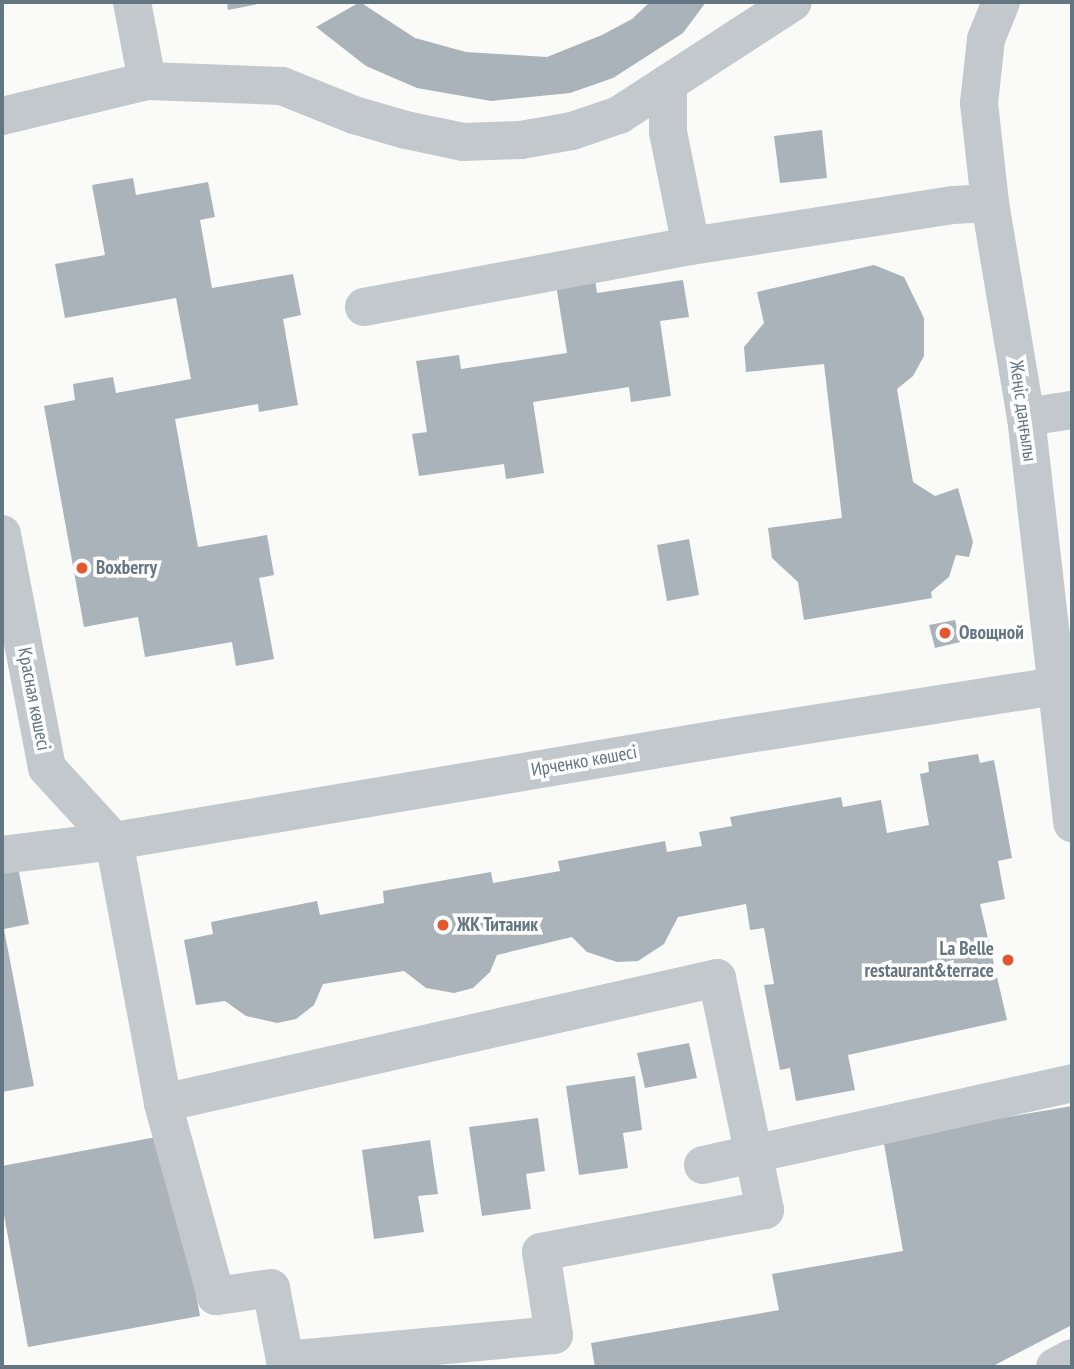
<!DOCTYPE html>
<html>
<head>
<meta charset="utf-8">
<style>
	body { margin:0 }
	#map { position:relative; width:1074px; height:1369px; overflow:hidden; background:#fafaf8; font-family:"PT Sans Narrow",sans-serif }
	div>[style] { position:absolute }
	.building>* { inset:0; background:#aab3b9 }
	.minor>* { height:38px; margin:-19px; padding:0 19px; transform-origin:19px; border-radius:19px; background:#c3c8cc }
	.dots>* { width:19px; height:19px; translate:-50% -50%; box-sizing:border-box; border:4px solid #fff; border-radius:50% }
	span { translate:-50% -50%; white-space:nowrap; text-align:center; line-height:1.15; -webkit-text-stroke:7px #fff; paint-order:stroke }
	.street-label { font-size:19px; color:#657683 }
	.poi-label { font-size:19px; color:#657683; font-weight:700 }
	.left { translate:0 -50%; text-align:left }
	.right { translate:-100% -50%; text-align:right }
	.frame { position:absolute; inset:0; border:4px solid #657683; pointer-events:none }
</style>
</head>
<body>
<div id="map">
	<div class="building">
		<div style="clip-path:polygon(227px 2px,263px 2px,263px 3px,228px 10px)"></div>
		<div style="clip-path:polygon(360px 2px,415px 38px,466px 52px,547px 57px,602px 35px,632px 19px,650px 2px,706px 2px,683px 33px,613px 78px,570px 93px,491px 101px,417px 88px,366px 66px,316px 27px)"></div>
		<div style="clip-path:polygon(822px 130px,827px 178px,780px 183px,774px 136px)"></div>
		<div style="clip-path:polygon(133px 178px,136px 195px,208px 182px,215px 217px,200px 220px,212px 288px,293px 274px,301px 315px,283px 319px,298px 405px,259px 412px,258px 404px,175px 419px,198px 547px,267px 535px,274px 575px,259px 578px,274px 659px,236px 666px,232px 642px,145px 657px,138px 617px,84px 627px,44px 406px,75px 400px,73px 384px,113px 377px,116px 393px,191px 379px,176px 298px,65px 318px,55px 264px,105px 255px,92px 185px)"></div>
		<div style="clip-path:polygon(874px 265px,904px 277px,924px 318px,924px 356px,913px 376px,897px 389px,913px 482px,935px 496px,958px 488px,973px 542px,969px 557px,956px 555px,949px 577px,931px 592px,932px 598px,804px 620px,798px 582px,772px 558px,768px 528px,842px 518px,824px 364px,746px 372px,744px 347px,764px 323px,757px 292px)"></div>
		<div style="clip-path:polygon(595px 279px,597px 293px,683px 280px,689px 317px,660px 321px,671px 396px,631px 402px,629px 387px,533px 402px,544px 473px,506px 479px,504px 464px,419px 476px,412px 434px,427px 432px,416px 361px,459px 355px,461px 369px,567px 353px,556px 285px)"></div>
		<div style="clip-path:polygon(689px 539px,699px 595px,667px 601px,657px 545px)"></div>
		<div style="clip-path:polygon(955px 620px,960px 642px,935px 648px,929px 625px)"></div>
		<div style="clip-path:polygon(978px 754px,980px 763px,994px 760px,1012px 858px,998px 861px,1005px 899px,980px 904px,1007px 1020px,848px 1055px,855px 1090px,796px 1101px,790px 1068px,780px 1070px,764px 985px,774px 984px,764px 928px,750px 930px,746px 904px,678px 917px,664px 944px,638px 961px,617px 962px,587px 952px,572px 937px,497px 955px,490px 972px,473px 988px,454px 993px,426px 988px,404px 971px,323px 984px,314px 1005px,296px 1019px,277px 1023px,246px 1016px,225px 1001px,196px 1005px,184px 940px,213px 934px,211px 922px,317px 901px,320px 915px,384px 903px,383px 891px,491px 872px,493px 883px,560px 871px,558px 861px,665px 841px,667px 852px,702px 846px,699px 832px,732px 826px,730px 817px,841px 797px,843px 807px,881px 800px,887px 833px,929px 825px,920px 774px,929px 772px,928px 762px)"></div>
		<div style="clip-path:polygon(18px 867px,29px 924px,4px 929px,34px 1086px,2px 1092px,2px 870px)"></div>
		<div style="clip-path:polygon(689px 1043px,697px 1078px,645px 1088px,637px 1053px)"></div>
		<div style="clip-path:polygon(635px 1076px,642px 1130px,623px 1133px,628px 1168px,579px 1175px,566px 1086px)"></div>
		<div style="clip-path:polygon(1072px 1106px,1072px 1325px,991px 1367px,595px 1367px,591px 1343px,779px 1310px,772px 1274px,903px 1251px,883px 1138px)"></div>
		<div style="clip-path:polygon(538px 1118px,545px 1171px,526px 1174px,531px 1209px,482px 1216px,469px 1127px)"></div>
		<div style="clip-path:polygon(167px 1135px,200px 1316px,28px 1347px,2px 1204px,2px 1166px)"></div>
		<div style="clip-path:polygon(430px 1140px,438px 1194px,418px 1196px,424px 1232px,374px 1239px,362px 1150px)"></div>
	</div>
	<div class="minor">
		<div style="left:132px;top:2px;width:80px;rotate:79.2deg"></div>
		<div style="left:1001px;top:2px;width:40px;rotate:112deg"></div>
		<div style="left:986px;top:39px;width:64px;rotate:96.2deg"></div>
		<div style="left:979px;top:103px;width:101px;rotate:83.7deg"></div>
		<div style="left:990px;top:203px;width:217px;rotate:80.5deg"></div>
		<div style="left:1026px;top:417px;width:409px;rotate:83.5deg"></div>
		<div style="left:668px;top:83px;width:49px;rotate:90deg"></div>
		<div style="left:668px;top:132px;width:116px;rotate:78.6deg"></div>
		<div style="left:2px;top:116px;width:149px;rotate:-13.6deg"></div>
		<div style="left:147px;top:81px;width:135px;rotate:2.1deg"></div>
		<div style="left:282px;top:86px;width:78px;rotate:21.9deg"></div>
		<div style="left:354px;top:115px;width:54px;rotate:16.1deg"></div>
		<div style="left:406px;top:130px;width:58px;rotate:11.9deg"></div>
		<div style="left:463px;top:142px;width:58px;rotate:-2deg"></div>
		<div style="left:521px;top:140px;width:52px;rotate:-10deg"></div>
		<div style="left:572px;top:131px;width:50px;rotate:-18.8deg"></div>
		<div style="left:619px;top:115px;width:207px;rotate:-33deg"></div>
		<div style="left:364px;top:307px;width:333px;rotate:-10.6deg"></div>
		<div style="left:691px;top:246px;width:265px;rotate:-8.9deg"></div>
		<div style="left:953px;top:205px;width:37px;rotate:-3deg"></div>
		<div style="left:1026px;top:417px;width:47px;rotate:-8.7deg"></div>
		<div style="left:2px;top:534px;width:238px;rotate:79.1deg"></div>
		<div style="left:47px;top:768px;width:99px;rotate:47.5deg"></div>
		<div style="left:114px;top:841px;width:267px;rotate:79.4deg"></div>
		<div style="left:163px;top:1103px;width:568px;rotate:-12.71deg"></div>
		<div style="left:717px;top:978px;width:237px;rotate:78.3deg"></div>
		<div style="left:765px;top:1210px;width:228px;rotate:169.4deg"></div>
		<div style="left:541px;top:1252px;width:84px;rotate:81.1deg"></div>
		<div style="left:554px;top:1335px;width:270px;rotate:174.7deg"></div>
		<div style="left:285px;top:1360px;width:73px;rotate:-101deg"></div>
		<div style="left:271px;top:1288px;width:56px;rotate:171.7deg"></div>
		<div style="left:216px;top:1296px;width:200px;rotate:-105.4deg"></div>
		<div style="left:2px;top:855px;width:113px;rotate:-7.1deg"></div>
		<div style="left:114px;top:841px;width:631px;rotate:-9.58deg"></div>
		<div style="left:736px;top:736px;width:324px;rotate:-8.9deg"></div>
		<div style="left:703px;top:1165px;width:378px;rotate:-12.5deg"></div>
		<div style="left:1055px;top:1367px;width:19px;rotate:-28deg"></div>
	</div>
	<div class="dots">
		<div style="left:82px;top:568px;background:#e4572e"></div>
		<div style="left:945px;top:633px;background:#e4572e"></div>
		<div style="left:443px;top:925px;background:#e4572e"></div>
		<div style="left:1008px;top:960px;background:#e4572e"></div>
	</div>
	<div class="street-label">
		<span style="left:1023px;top:411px;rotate:82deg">Жеңіс даңғылы</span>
		<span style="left:34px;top:699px;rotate:79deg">Красная көшесі</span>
		<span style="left:584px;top:761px;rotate:-10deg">Ирченко көшесі</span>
	</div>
	<div class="poi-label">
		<span class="left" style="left:96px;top:568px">Boxberry</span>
		<span class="left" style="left:959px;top:633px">Овощной</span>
		<span class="left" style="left:457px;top:925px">ЖК Титаник</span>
		<span class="right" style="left:994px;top:960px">La Belle<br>restaurant&amp;terrace</span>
	</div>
	<div class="frame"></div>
</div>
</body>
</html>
